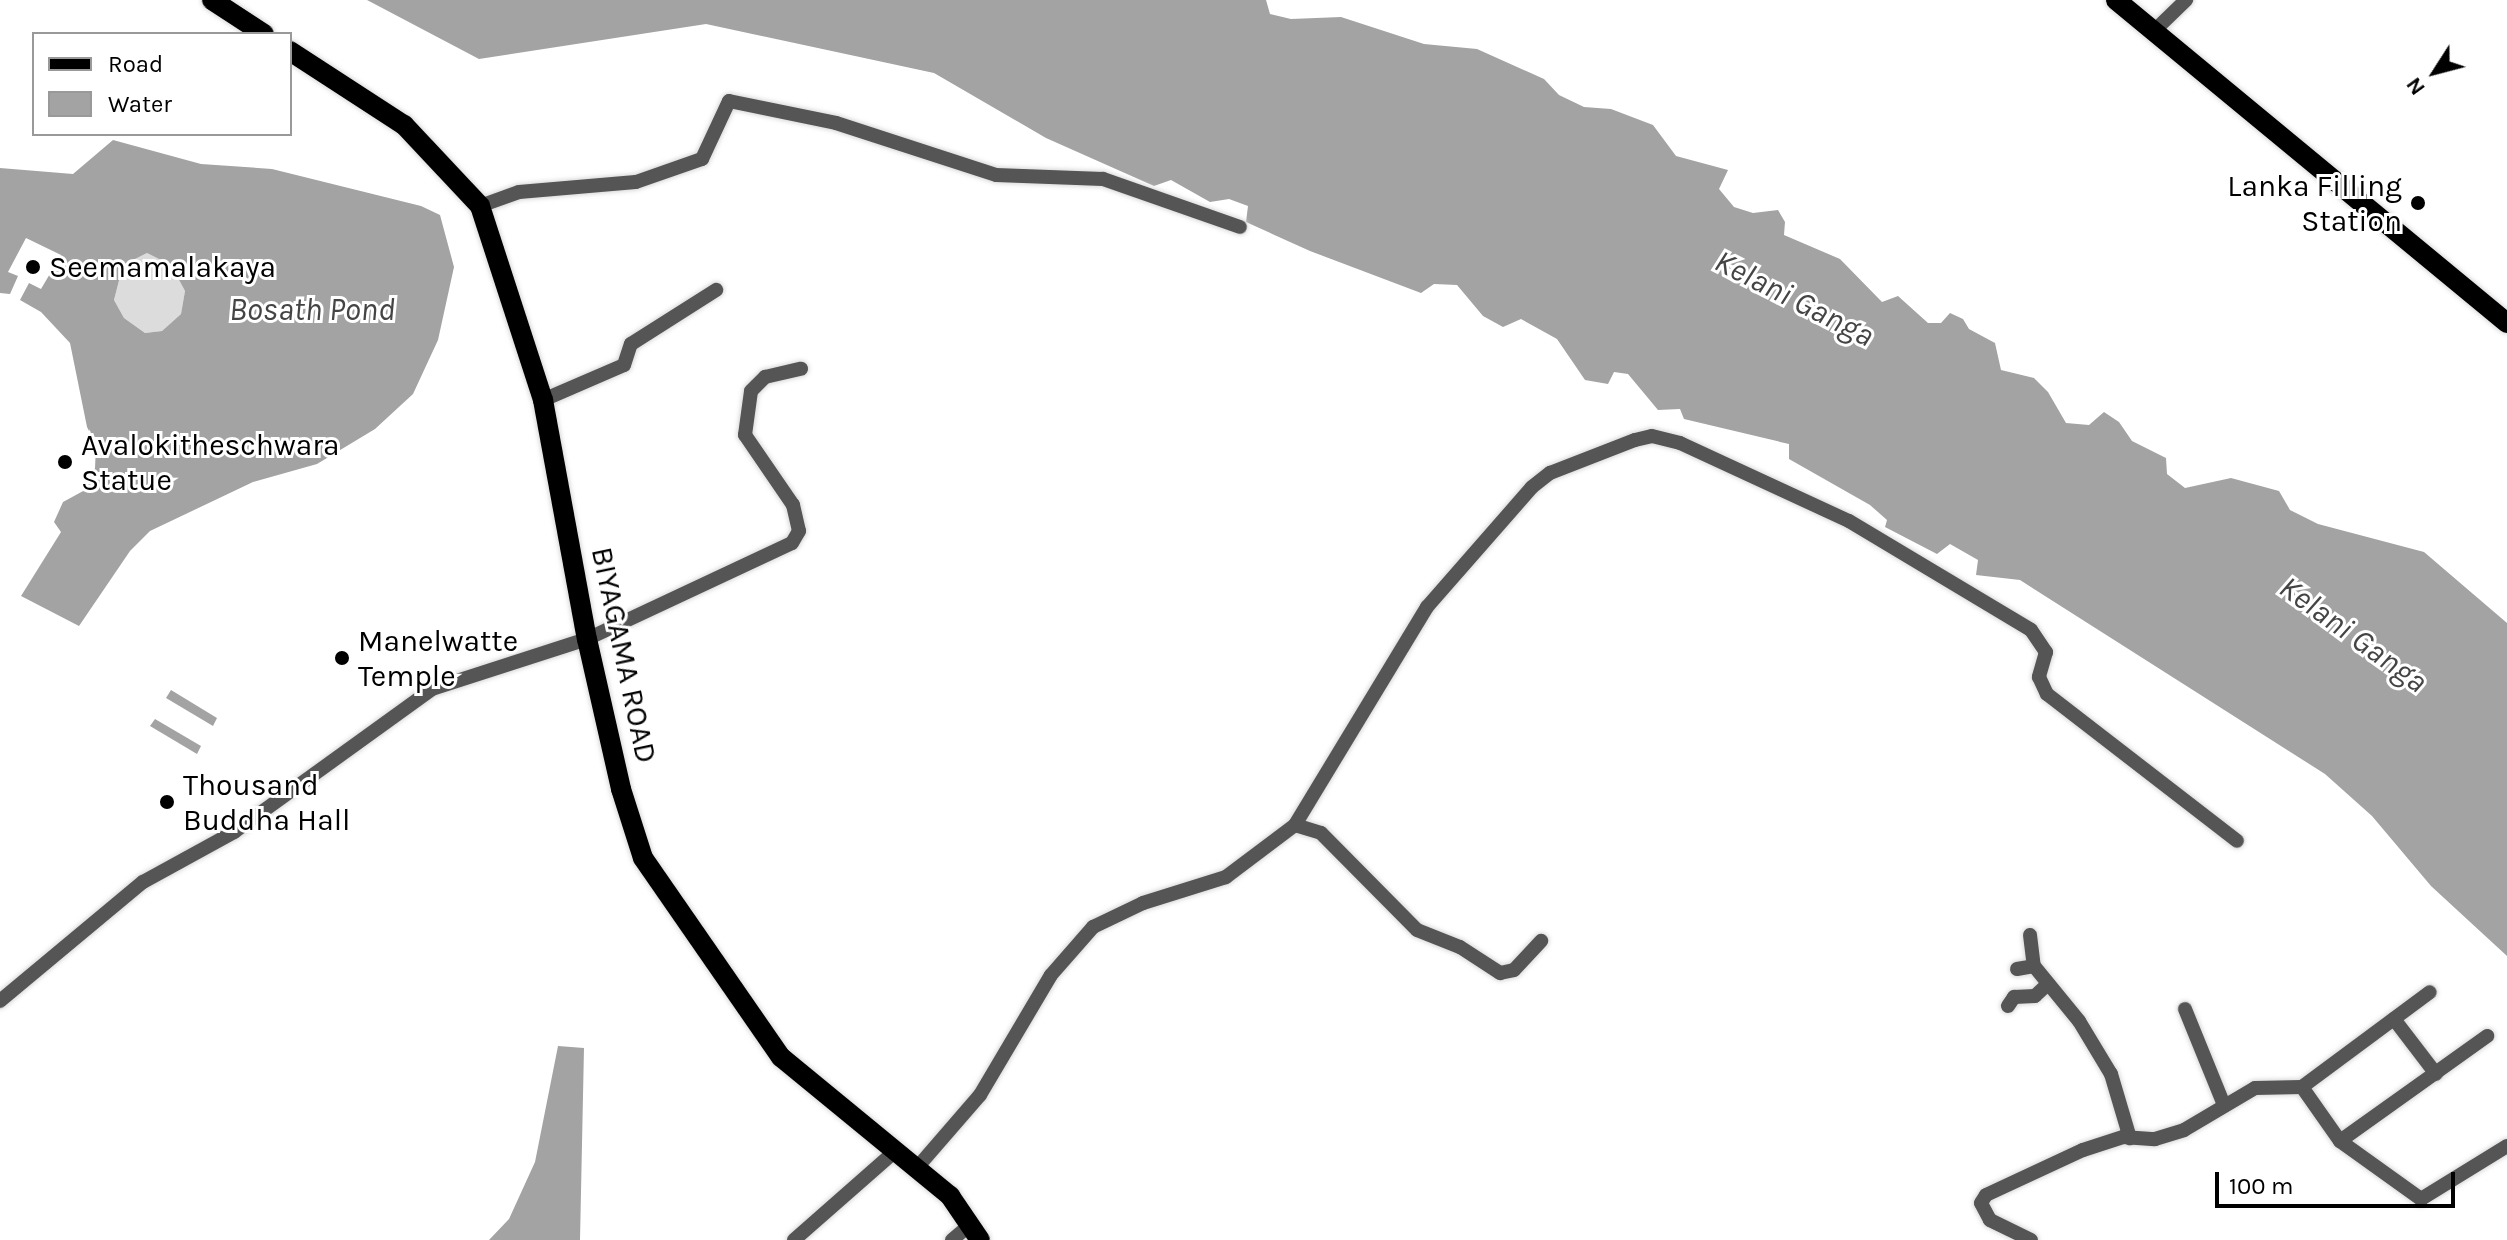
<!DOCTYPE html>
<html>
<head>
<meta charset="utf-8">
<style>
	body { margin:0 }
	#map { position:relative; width:2507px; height:1240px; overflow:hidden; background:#fff; font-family:Karla,sans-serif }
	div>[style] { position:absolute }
	.green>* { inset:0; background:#dcdcdc }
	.water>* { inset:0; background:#a3a3a3 }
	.roads { filter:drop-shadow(0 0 2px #dbdbdb) drop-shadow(0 0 2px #dbdbdb) }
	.minor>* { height:14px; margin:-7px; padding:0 7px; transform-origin:7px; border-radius:7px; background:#555 }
	.primary>* { height:20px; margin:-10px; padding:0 10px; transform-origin:10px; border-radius:10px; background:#000 }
	.dots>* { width:22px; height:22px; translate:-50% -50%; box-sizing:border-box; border:4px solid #fff; border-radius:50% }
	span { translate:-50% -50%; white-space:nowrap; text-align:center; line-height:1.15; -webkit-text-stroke:6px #fff; paint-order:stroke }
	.poi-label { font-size:30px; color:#000 }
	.right { translate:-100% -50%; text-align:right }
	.left { translate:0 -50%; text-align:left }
	.street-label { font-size:30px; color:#000 }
	.water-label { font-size:32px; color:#444; font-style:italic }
	.legend { position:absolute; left:32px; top:32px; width:260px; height:104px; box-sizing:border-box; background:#fff; border:2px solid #999; margin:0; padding:10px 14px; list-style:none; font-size:24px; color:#000 }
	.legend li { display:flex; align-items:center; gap:16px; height:40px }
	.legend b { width:40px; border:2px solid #999 }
	.north { position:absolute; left:2395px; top:32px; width:80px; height:80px; -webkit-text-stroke:6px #fff; paint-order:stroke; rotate:234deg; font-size:22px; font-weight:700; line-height:32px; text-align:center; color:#000 }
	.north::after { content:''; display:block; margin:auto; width:28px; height:36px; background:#000; clip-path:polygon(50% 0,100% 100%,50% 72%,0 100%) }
	.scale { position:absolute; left:2215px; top:1172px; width:240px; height:36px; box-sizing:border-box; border:4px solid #000; border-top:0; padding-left:10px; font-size:24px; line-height:28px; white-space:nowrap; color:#000; -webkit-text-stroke:6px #fff; paint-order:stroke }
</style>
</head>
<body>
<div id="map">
	<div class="green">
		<div style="clip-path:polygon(147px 253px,171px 265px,185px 291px,181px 314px,162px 331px,145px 333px,124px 318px,114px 300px,123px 265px)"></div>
	</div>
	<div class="water">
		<div style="clip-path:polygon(367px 0,1266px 0,1270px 14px,1291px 19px,1341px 17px,1424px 44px,1477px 49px,1544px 79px,1559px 95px,1584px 107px,1611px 109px,1653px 125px,1676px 156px,1728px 170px,1719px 189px,1734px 207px,1753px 213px,1778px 210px,1785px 222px,1784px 235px,1840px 259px,1882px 302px,1898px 296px,1928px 323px,1941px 323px,1950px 313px,1963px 319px,1969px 329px,1995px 343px,2001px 370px,2034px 378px,2048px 392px,2066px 423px,2089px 425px,2104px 412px,2119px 422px,2132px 441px,2166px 458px,2167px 474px,2185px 488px,2231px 478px,2279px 491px,2290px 510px,2318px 524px,2424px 552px,2507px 623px,2507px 956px,2431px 886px,2372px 816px,2325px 774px,2020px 580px,1976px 575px,1978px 560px,1950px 544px,1937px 554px,1885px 527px,1887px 520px,1870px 505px,1789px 459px,1789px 444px,1684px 419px,1680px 409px,1658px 410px,1628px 374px,1614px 372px,1608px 384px,1585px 380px,1557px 339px,1521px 319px,1503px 327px,1483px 316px,1457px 285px,1434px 284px,1421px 293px,1310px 251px,1246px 222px,1248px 206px,1229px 199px,1210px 202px,1171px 180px,1154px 186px,1046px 138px,934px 73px,706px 24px,479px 59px)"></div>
		<div style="clip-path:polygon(evenodd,113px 140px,201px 164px,272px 169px,421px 206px,440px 215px,454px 267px,438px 340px,413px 394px,375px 429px,317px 464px,253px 482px,150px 531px,130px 551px,79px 626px,21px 596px,61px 532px,54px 522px,63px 502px,85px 490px,95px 468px,96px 445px,87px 427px,70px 343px,41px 312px,20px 300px,29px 283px,41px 289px,61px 255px,26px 238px,8px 272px,18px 276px,10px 294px,0 293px,0 168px,73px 174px,113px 140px,147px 253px,171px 265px,185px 291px,181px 314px,162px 331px,145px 333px,124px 318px,114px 300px,123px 265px,147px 253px)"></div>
		<div style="clip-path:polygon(171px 690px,217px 718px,213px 726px,166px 698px)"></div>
		<div style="clip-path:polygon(155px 719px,201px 746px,197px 754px,150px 726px)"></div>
		<div style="clip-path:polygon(558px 1046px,584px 1048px,580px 1240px,489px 1240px,509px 1219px,535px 1162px)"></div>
	</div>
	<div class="roads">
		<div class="minor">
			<div style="left:2154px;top:31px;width:45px;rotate:-44.1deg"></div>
			<div style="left:480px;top:206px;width:41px;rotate:-19.7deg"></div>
			<div style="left:519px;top:192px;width:117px;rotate:-4.9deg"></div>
			<div style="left:636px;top:182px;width:70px;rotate:-19.2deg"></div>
			<div style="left:702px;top:159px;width:64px;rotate:-65deg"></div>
			<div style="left:729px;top:101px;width:109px;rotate:11.6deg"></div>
			<div style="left:836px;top:123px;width:168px;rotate:18deg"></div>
			<div style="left:996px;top:175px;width:107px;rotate:2.1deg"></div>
			<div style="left:1103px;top:179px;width:145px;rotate:19.3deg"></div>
			<div style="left:543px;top:400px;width:88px;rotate:-23.4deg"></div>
			<div style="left:624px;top:365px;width:22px;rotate:-72deg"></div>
			<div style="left:631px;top:344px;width:101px;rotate:-32.4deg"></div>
			<div style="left:1295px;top:825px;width:27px;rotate:17deg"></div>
			<div style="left:1321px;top:833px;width:136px;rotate:45.3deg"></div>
			<div style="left:1417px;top:930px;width:46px;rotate:21.6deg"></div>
			<div style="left:1460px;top:947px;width:48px;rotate:33deg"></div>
			<div style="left:1500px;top:973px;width:14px;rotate:-12deg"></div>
			<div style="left:1514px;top:970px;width:40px;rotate:-47deg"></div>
			<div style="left:2030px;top:935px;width:31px;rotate:83deg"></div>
			<div style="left:2034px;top:966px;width:71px;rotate:50.7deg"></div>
			<div style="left:2079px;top:1021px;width:62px;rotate:58.9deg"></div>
			<div style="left:2111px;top:1074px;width:67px;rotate:73.5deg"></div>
			<div style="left:2017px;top:969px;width:17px;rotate:-10deg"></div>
			<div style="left:0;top:1001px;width:186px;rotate:-39.8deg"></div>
			<div style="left:143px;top:882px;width:104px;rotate:-28.8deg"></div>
			<div style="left:234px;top:832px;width:244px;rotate:-35.8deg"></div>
			<div style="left:432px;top:689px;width:163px;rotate:-17.9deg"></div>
			<div style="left:587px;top:639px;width:226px;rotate:-25.1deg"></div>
			<div style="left:792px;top:543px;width:14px;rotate:-60deg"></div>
			<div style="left:799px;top:531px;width:27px;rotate:-103deg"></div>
			<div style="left:793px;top:505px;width:85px;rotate:-124.4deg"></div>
			<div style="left:745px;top:435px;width:44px;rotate:-82.2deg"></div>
			<div style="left:751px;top:391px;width:20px;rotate:-45deg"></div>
			<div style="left:765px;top:377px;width:37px;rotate:-13deg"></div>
			<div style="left:2008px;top:1006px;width:11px;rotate:-56deg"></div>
			<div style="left:2014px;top:997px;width:21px;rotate:-3deg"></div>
			<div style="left:2035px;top:996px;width:18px;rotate:-43deg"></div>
			<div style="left:2185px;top:1009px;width:104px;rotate:67.9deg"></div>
			<div style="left:2394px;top:1019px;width:69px;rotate:52.6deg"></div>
			<div style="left:2302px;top:1087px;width:66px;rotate:54.9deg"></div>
			<div style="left:2340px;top:1141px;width:100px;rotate:35.6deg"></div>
			<div style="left:2421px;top:1199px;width:101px;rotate:-31.6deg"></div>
			<div style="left:2340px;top:1141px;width:181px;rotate:-35.5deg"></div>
			<div style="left:915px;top:1170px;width:99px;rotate:-49.1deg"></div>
			<div style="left:980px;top:1095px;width:139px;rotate:-59.4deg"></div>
			<div style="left:1051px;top:975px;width:64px;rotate:-48.8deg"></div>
			<div style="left:1093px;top:927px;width:55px;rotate:-25.6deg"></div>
			<div style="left:1143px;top:903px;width:87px;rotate:-17.4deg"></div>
			<div style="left:1226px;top:877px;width:86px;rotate:-37deg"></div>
			<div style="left:1295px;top:825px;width:255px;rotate:-58.8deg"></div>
			<div style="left:1427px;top:607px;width:159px;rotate:-48.8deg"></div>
			<div style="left:1532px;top:487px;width:23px;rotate:-38deg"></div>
			<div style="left:1550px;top:473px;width:91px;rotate:-21.2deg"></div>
			<div style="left:1635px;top:440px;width:17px;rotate:-13deg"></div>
			<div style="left:1652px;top:436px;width:29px;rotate:14deg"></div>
			<div style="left:1680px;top:443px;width:186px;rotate:24.8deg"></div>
			<div style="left:1849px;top:521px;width:212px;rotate:30.9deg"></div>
			<div style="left:2031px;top:630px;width:27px;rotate:56deg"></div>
			<div style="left:2046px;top:652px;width:26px;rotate:106deg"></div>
			<div style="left:2039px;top:677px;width:19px;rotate:65deg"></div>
			<div style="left:2047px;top:694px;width:240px;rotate:37.7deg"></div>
			<div style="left:794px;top:1240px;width:132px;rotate:-41.3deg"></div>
			<div style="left:952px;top:1240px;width:23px;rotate:-40deg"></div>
			<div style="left:2031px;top:1240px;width:46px;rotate:-154deg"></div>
			<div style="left:1990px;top:1220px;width:19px;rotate:-118deg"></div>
			<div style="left:1981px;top:1203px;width:9px;rotate:-58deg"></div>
			<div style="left:1986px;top:1195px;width:107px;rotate:-24.9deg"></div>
			<div style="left:2083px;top:1150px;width:42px;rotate:-18deg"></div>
			<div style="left:2123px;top:1137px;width:32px;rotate:4deg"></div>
			<div style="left:2155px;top:1139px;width:30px;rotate:-17deg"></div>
			<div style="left:2184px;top:1130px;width:82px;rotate:-30.6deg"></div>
			<div style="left:2255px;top:1088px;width:47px;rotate:-1.2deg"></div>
			<div style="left:2302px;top:1087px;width:159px;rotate:-36.6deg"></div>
		</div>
		<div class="primary">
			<div style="left:212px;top:0;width:62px;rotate:33.2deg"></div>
			<div style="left:2116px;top:0;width:507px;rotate:39.56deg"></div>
			<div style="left:290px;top:51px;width:136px;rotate:33deg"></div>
			<div style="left:404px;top:125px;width:111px;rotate:46.8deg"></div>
			<div style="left:480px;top:206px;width:204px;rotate:72deg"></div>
			<div style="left:543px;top:400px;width:243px;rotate:79.6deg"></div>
			<div style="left:587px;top:639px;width:154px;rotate:77.2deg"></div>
			<div style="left:621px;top:789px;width:72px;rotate:72.3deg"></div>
			<div style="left:643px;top:858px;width:242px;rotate:55.3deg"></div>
			<div style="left:781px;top:1057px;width:219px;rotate:39.4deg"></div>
			<div style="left:950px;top:1196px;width:53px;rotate:55.7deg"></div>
		</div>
	</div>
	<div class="dots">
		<div style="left:2418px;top:203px;background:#000"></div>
		<div style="left:33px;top:267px;background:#000"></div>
		<div style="left:65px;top:462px;background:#000"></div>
		<div style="left:342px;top:658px;background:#000"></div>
		<div style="left:167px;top:802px;background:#000"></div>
	</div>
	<div class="poi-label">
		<span class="right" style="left:2402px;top:203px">Lanka Filling<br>Station</span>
		<span class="left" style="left:49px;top:267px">Seemamalakaya</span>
		<span class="left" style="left:81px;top:462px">Avalokitheschwara<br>Statue</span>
		<span class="left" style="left:358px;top:658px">Manelwatte<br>Temple</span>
		<span class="left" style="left:183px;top:802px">Thousand<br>Buddha Hall</span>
	</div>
	<div class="street-label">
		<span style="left:624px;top:655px;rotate:78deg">BIYAGAMA ROAD</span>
	</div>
	<div class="water-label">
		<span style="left:1794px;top:299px;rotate:27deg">Kelani Ganga</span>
		<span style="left:312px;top:310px">Bosath Pond</span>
		<span style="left:2353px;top:635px;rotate:36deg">Kelani Ganga</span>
	</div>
	<ul class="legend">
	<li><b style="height:10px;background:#000"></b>Road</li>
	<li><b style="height:22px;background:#a3a3a3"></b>Water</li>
	</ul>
	<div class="north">N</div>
	<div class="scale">100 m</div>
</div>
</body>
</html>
